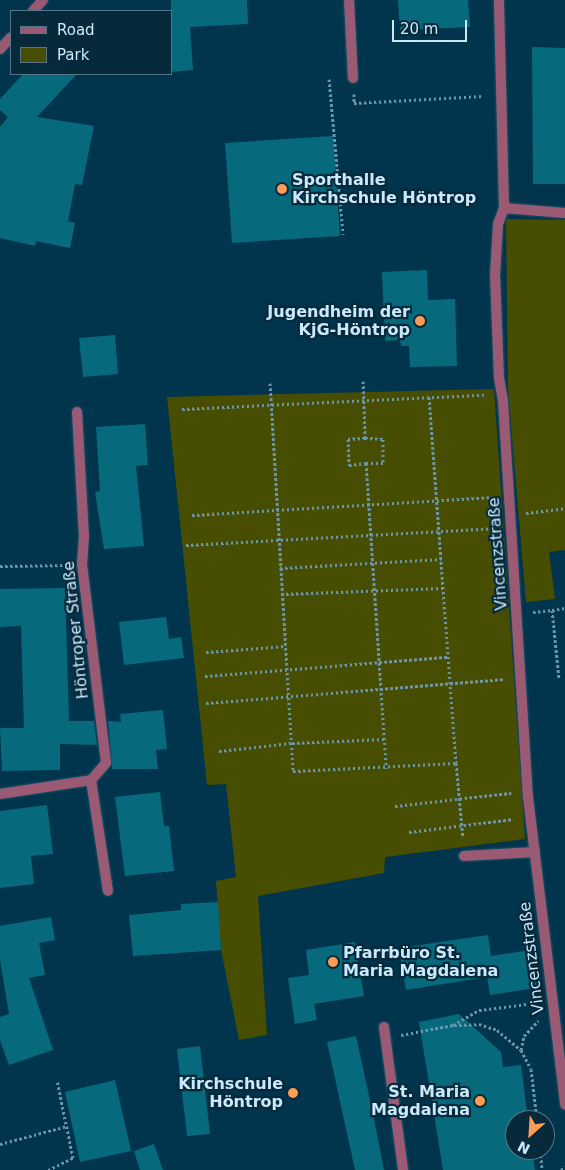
<!DOCTYPE html>
<html>
<head>
<meta charset="utf-8">
<style>
	body { margin:0 }
	#map { position:relative; width:565px; height:1170px; overflow:hidden; background:#00354d; font-family:"DejaVu Sans",sans-serif }
	div>[style] { position:absolute }
	.green>* { inset:0; background:#484e01 }
	.building>* { inset:0; background:#066a7c }
	.path>* { height:3px; margin-top:-1.5px; transform-origin:0; background:repeating-linear-gradient(90deg,#6b95aa 0 2.5px,transparent 0 5px) }
	.roads { filter:drop-shadow(0 0 1px #205269) drop-shadow(0 0 1px #205269) }
	.service>* { height:10px; margin:-5px; padding:0 5px; transform-origin:5px; border-radius:5px; background:#9b5a74 }
	.minor>* { height:10px; margin:-5px; padding:0 5px; transform-origin:5px; border-radius:5px; background:#9b5a74 }
	.tertiary>* { height:10px; margin:-5px; padding:0 5px; transform-origin:5px; border-radius:5px; background:#9b5a74 }
	.dots>* { width:14px; height:14px; translate:-50% -50%; box-sizing:border-box; border:2px solid #072a3b; border-radius:50% }
	span { translate:-50% -50%; white-space:nowrap; text-align:center; line-height:1.15; -webkit-text-stroke:4.5px #072a3b; paint-order:stroke }
	.poi-label { font-size:16px; color:#cae9fd; font-weight:700 }
	.left { translate:0 -50%; text-align:left }
	.right { translate:-100% -50%; text-align:right }
	.street-label { font-size:16px; color:#cae9fd }
	.legend { position:absolute; left:10px; top:10px; width:162px; height:65px; box-sizing:border-box; background:#072a3b; border:1px solid #557689; margin:0; padding:6px 9px; list-style:none; font-size:15px; color:#cae9fd }
	.legend li { display:flex; align-items:center; gap:10px; height:25px }
	.legend b { width:25px; border:1px solid #557689 }
	.north { position:absolute; left:505px; top:1110px; width:50px; height:50px; box-sizing:border-box; background:#072a3b; border:1px solid #557689; border-radius:50%; rotate:206deg; font-size:14px; font-weight:700; line-height:20px; text-align:center; color:#cae9fd }
	.north::after { content:''; display:block; margin:auto; width:18px; height:22px; background:#fd9c55; clip-path:polygon(50% 0,100% 100%,50% 72%,0 100%) }
	.scale { position:absolute; left:392px; top:20px; width:75px; height:22px; box-sizing:border-box; border:2px solid #cae9fd; border-top:0; padding-left:6px; font-size:15px; line-height:18px; white-space:nowrap; color:#cae9fd; -webkit-text-stroke:4px #072a3b; paint-order:stroke }
</style>
</head>
<body>
<div id="map">
	<div class="green">
		<div style="clip-path:polygon(506px 219px,565px 220px,565px 550px,549px 552px,555px 599px,526px 602px,508px 389px)"></div>
		<div style="clip-path:polygon(494px 389px,525px 839px,385px 857px,384px 873px,258px 896px,267px 1035px,239px 1040px,221px 950px,216px 881px,236px 877px,226px 784px,207px 785px,167px 397px)"></div>
	</div>
	<div class="building">
		<div style="clip-path:polygon(171px 0,247px 0,248px 24px,190px 27px,193px 70px,171px 72px)"></div>
		<div style="clip-path:polygon(398px 0,468px 0,470px 27px,400px 30px)"></div>
		<div style="clip-path:polygon(532px 47px,565px 48px,565px 184px,533px 184px)"></div>
		<div style="clip-path:polygon(23px 74px,77px 74px,37px 117px,94px 126px,82px 185px,75px 184px,68px 221px,75px 223px,70px 248px,36px 241px,35px 246px,0 238px,0 127px,8px 117px,0 110px,0 99px)"></div>
		<div style="clip-path:polygon(333px 136px,340px 236px,232px 243px,225px 143px)"></div>
		<div style="clip-path:polygon(427px 270px,428px 300px,455px 299px,457px 366px,410px 367px,409px 346px,401px 346px,400px 340px,385px 341px,382px 272px)"></div>
		<div style="clip-path:polygon(115px 335px,118px 374px,83px 377px,79px 338px)"></div>
		<div style="clip-path:polygon(145px 424px,148px 465px,136px 466px,144px 546px,104px 549px,95px 492px,100px 491px,96px 427px)"></div>
		<div style="clip-path:polygon(65px 588px,69px 721px,94px 721px,97px 745px,60px 744px,60px 770px,2px 771px,0 728px,24px 728px,21px 626px,0 627px,0 589px)"></div>
		<div style="clip-path:polygon(166px 617px,169px 639px,181px 637px,184px 658px,124px 665px,119px 622px)"></div>
		<div style="clip-path:polygon(163px 710px,167px 749px,156px 750px,158px 769px,112px 769px,108px 721px,121px 722px,120px 714px)"></div>
		<div style="clip-path:polygon(160px 792px,164px 826px,169px 826px,174px 871px,125px 876px,115px 797px)"></div>
		<div style="clip-path:polygon(47px 805px,53px 854px,31px 856px,34px 884px,0 888px,0 811px)"></div>
		<div style="clip-path:polygon(218px 902px,221px 950px,133px 956px,129px 915px,181px 910px,181px 904px)"></div>
		<div style="clip-path:polygon(51px 917px,55px 940px,39px 943px,45px 975px,29px 978px,53px 1050px,9px 1065px,0 1040px,0 1017px,9px 1014px,0 960px,0 926px)"></div>
		<div style="clip-path:polygon(488px 935px,491px 956px,537px 949px,542px 987px,490px 995px,487px 977px,406px 990px,399px 948px)"></div>
		<div style="clip-path:polygon(355px 942px,364px 996px,314px 1004px,317px 1020px,295px 1024px,288px 978px,309px 975px,306px 950px)"></div>
		<div style="clip-path:polygon(459px 1014px,501px 1052px,503px 1067px,521px 1065px,528px 1120px,515px 1120px,515px 1150px,532px 1150px,535px 1170px,443px 1170px,419px 1022px)"></div>
		<div style="clip-path:polygon(356px 1036px,373px 1114px,384px 1170px,355px 1170px,327px 1042px)"></div>
		<div style="clip-path:polygon(200px 1046px,210px 1134px,187px 1136px,177px 1049px)"></div>
		<div style="clip-path:polygon(115px 1080px,131px 1151px,80px 1162px,65px 1092px)"></div>
		<div style="clip-path:polygon(154px 1144px,163px 1170px,140px 1170px,134px 1151px)"></div>
	</div>
	<div class="path">
		<div style="left:329px;top:79px;width:156px;rotate:84.8deg"></div>
		<div style="left:354px;top:94px;width:9px;rotate:90deg"></div>
		<div style="left:354px;top:103px;width:129px;rotate:-3.1deg"></div>
		<div style="left:363px;top:381px;width:57px;rotate:88deg"></div>
		<div style="left:365px;top:438px;width:18px;rotate:3deg"></div>
		<div style="left:383px;top:439px;width:24px;rotate:90deg"></div>
		<div style="left:383px;top:463px;width:17px;rotate:180deg"></div>
		<div style="left:366px;top:463px;width:306px;rotate:86.2deg"></div>
		<div style="left:270px;top:383px;width:389px;rotate:86.6deg"></div>
		<div style="left:293px;top:771px;width:163px;rotate:-2.8deg"></div>
		<div style="left:456px;top:763px;width:75px;rotate:84.7deg"></div>
		<div style="left:429px;top:397px;width:367px;rotate:85.8deg"></div>
		<div style="left:182px;top:409px;width:302px;rotate:-2.7deg"></div>
		<div style="left:365px;top:438px;width:17px;rotate:177deg"></div>
		<div style="left:348px;top:439px;width:26px;rotate:88deg"></div>
		<div style="left:349px;top:465px;width:17px;rotate:-7deg"></div>
		<div style="left:526px;top:513px;width:39px;rotate:-7deg"></div>
		<div style="left:192px;top:515px;width:300px;rotate:-3.4deg"></div>
		<div style="left:186px;top:545px;width:309px;rotate:-3.1deg"></div>
		<div style="left:0;top:566px;width:64px;rotate:-0.9deg"></div>
		<div style="left:280px;top:568px;width:161px;rotate:-3.2deg"></div>
		<div style="left:281px;top:594px;width:162px;rotate:-2.1deg"></div>
		<div style="left:552px;top:610px;width:13px;rotate:-9deg"></div>
		<div style="left:533px;top:612px;width:19px;rotate:-6deg"></div>
		<div style="left:552px;top:610px;width:69px;rotate:84.2deg"></div>
		<div style="left:206px;top:652px;width:79px;rotate:-4.3deg"></div>
		<div style="left:205px;top:676px;width:244px;rotate:-4.5deg"></div>
		<div style="left:206px;top:703px;width:299px;rotate:-4.6deg"></div>
		<div style="left:219px;top:751px;width:73px;rotate:-6.3deg"></div>
		<div style="left:292px;top:743px;width:93px;rotate:-2.5deg"></div>
		<div style="left:395px;top:806px;width:117px;rotate:-6.4deg"></div>
		<div style="left:409px;top:832px;width:105px;rotate:-7.1deg"></div>
		<div style="left:454px;top:1025px;width:25px;rotate:-2deg"></div>
		<div style="left:479px;top:1024px;width:19px;rotate:18deg"></div>
		<div style="left:497px;top:1030px;width:31px;rotate:40deg"></div>
		<div style="left:521px;top:1050px;width:21px;rotate:62deg"></div>
		<div style="left:531px;top:1069px;width:51px;rotate:83.3deg"></div>
		<div style="left:401px;top:1035px;width:53px;rotate:-10.9deg"></div>
		<div style="left:453px;top:1025px;width:30px;rotate:-30deg"></div>
		<div style="left:479px;top:1010px;width:56px;rotate:-7.1deg"></div>
		<div style="left:521px;top:1050px;width:14px;rotate:-78deg"></div>
		<div style="left:524px;top:1036px;width:21px;rotate:-47deg"></div>
		<div style="left:0;top:1144px;width:69px;rotate:-15deg"></div>
		<div style="left:540px;top:1150px;width:20px;rotate:84deg"></div>
		<div style="left:48px;top:1170px;width:28px;rotate:-26deg"></div>
		<div style="left:73px;top:1158px;width:80px;rotate:-101.6deg"></div>
		<div style="left:561px;top:1170px;width:5px;rotate:-37deg"></div>
	</div>
	<div class="roads">
		<div class="service">
			<div style="left:349px;top:0;width:78px;rotate:87.1deg"></div>
			<div style="left:499px;top:378px;width:23px;rotate:80deg"></div>
			<div style="left:503px;top:401px;width:397px;rotate:86.4deg"></div>
			<div style="left:464px;top:856px;width:71px;rotate:-3.2deg"></div>
			<div style="left:384px;top:1027px;width:144px;rotate:82.4deg"></div>
		</div>
		<div class="minor">
			<div style="left:504px;top:208px;width:61px;rotate:4.7deg"></div>
			<div style="left:499px;top:378px;width:102px;rotate:-92.2deg"></div>
			<div style="left:495px;top:276px;width:52px;rotate:-86.7deg"></div>
			<div style="left:498px;top:224px;width:17px;rotate:-69deg"></div>
			<div style="left:504px;top:208px;width:208px;rotate:-91.4deg"></div>
			<div style="left:77px;top:412px;width:124px;rotate:86.8deg"></div>
			<div style="left:84px;top:536px;width:28px;rotate:94deg"></div>
			<div style="left:82px;top:564px;width:200px;rotate:83.1deg"></div>
			<div style="left:106px;top:763px;width:23px;rotate:131deg"></div>
			<div style="left:91px;top:780px;width:112px;rotate:81.3deg"></div>
			<div style="left:0;top:794px;width:92px;rotate:-8.7deg"></div>
			<div style="left:528px;top:797px;width:310px;rotate:83.1deg"></div>
		</div>
		<div class="tertiary">
			<div style="left:33px;top:11px;width:15px;rotate:-48deg"></div>
			<div style="left:0;top:49px;width:16px;rotate:-47deg"></div>
		</div>
	</div>
	<div class="dots">
		<div style="left:282px;top:189px;background:#fd9c55"></div>
		<div style="left:420px;top:321px;background:#fd9c55"></div>
		<div style="left:333px;top:962px;background:#fd9c55"></div>
		<div style="left:293px;top:1093px;background:#fd9c55"></div>
		<div style="left:480px;top:1101px;background:#fd9c55"></div>
	</div>
	<div class="poi-label">
		<span class="left" style="left:292px;top:189px">Sporthalle<br>Kirchschule Höntrop</span>
		<span class="right" style="left:410px;top:321px">Jugendheim der<br>KjG-Höntrop</span>
		<span class="left" style="left:343px;top:962px">Pfarrbüro St.<br>Maria Magdalena</span>
		<span class="right" style="left:283px;top:1093px">Kirchschule<br>Höntrop</span>
		<span class="right" style="left:470px;top:1101px">St. Maria<br>Magdalena</span>
	</div>
	<div class="street-label">
		<span style="left:498px;top:554px;rotate:-94deg">Vincenzstraße</span>
		<span style="left:76px;top:630px;rotate:-96deg">Höntroper Straße</span>
		<span style="left:532px;top:958px;rotate:-97deg">Vincenzstraße</span>
	</div>
	<ul class="legend">
	<li><b style="height:6px;background:#9b5a74"></b>Road</li>
	<li><b style="height:14px;background:#484e01"></b>Park</li>
	</ul>
	<div class="north">N</div>
	<div class="scale">20 m</div>
</div>
</body>
</html>
